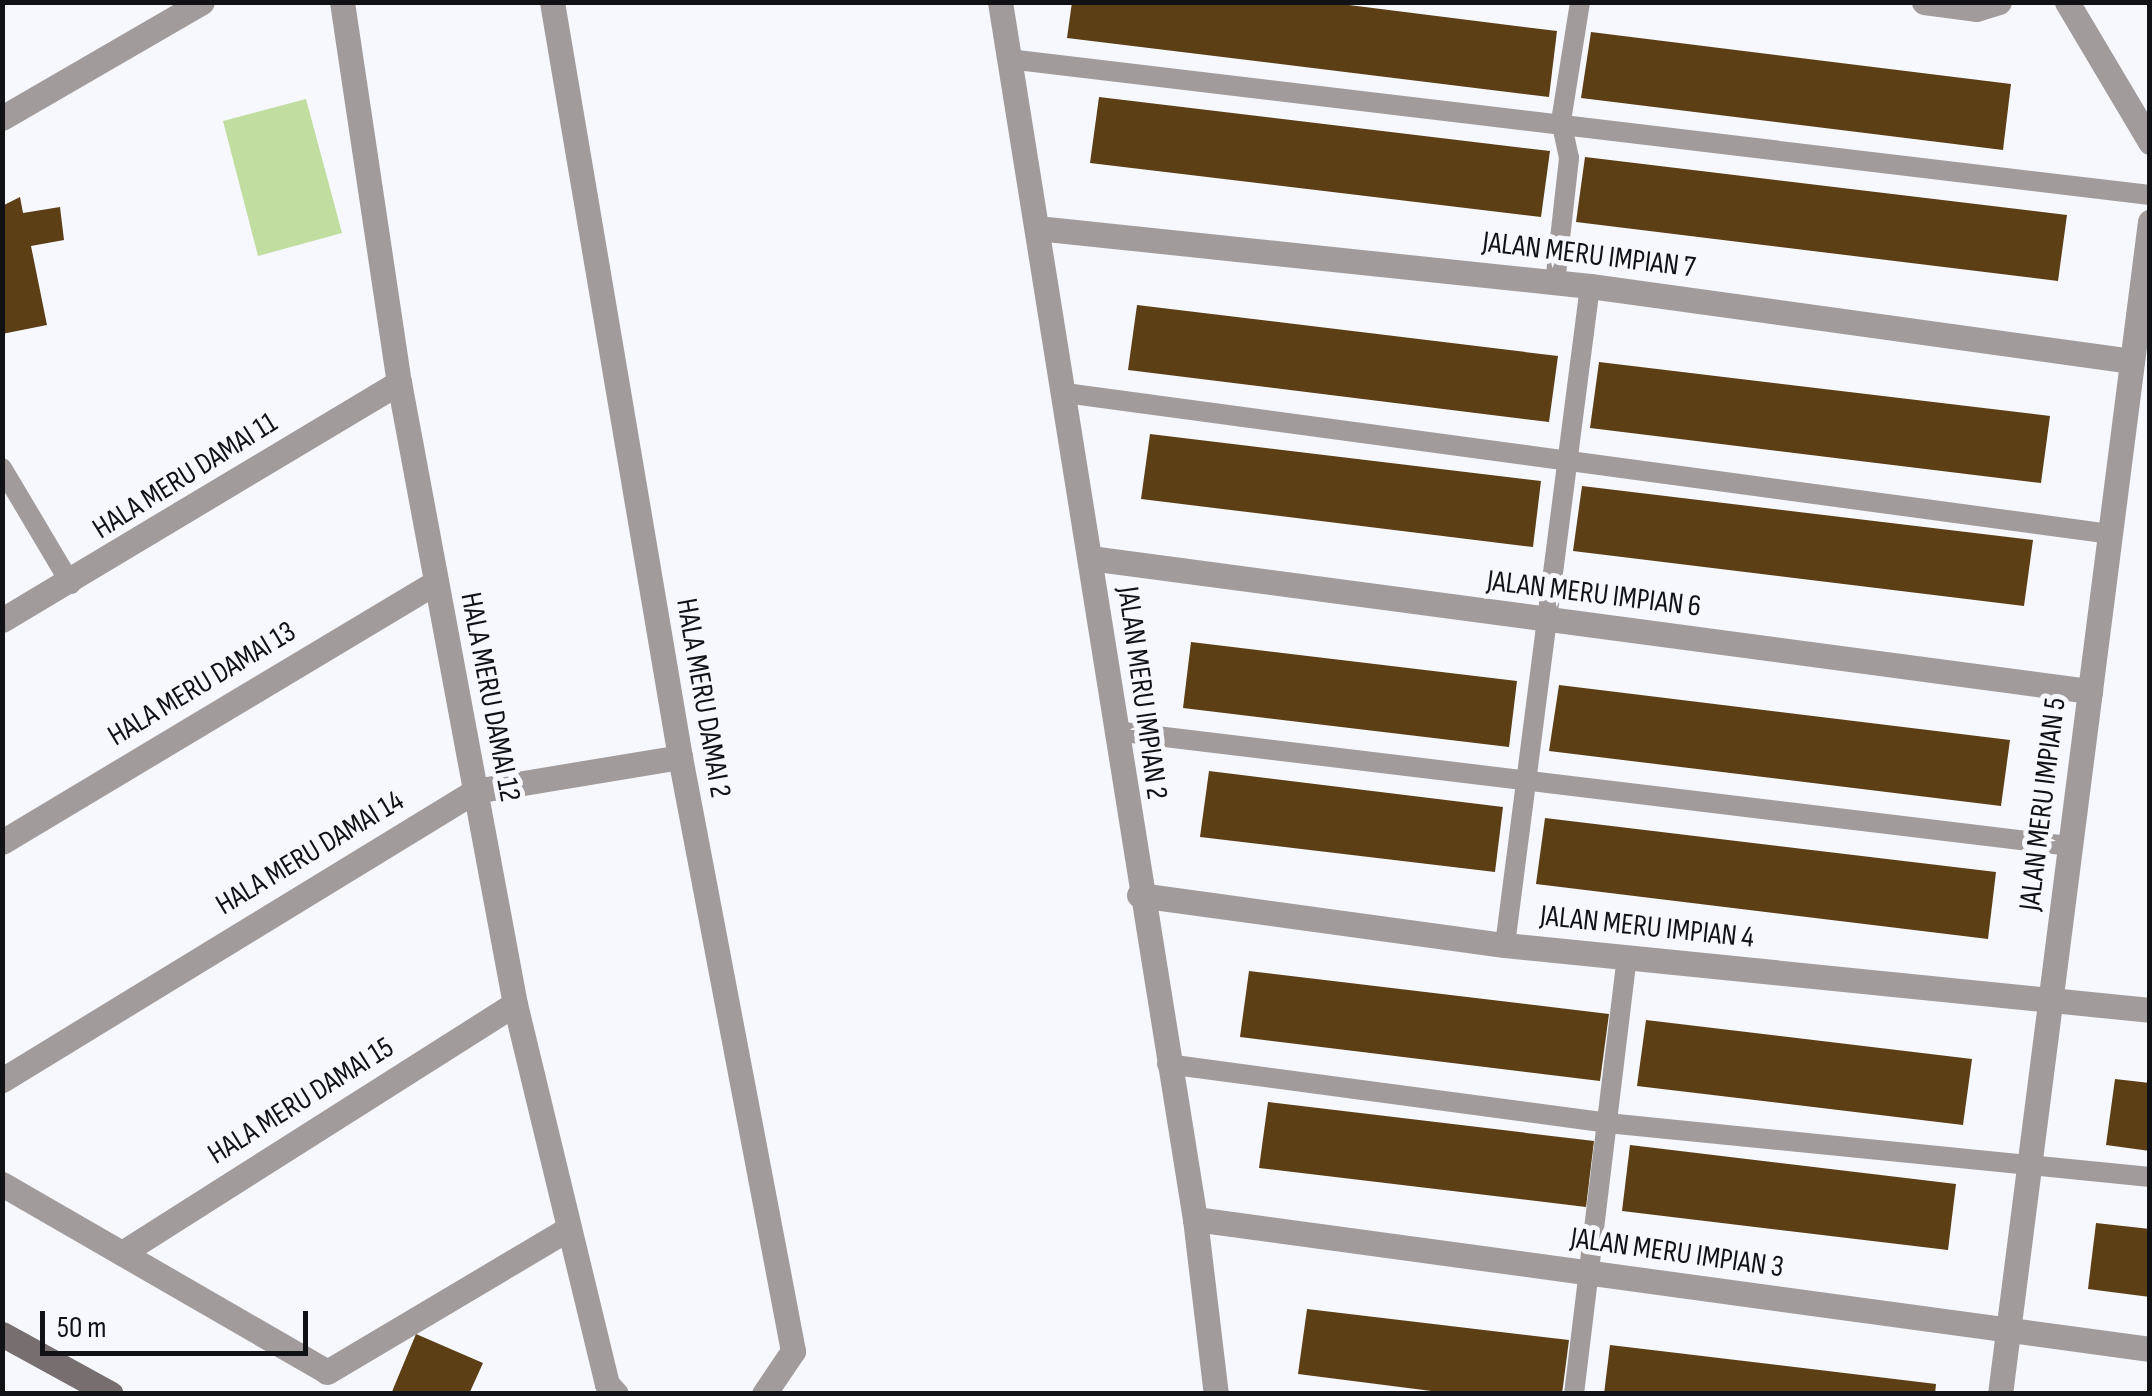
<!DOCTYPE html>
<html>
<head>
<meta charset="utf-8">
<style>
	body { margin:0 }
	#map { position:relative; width:2152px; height:1396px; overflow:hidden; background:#f6f8fe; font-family:"Sofia Sans Condensed",sans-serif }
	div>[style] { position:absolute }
	.green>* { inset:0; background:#c1dda0 }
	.building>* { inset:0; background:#5c3f15 }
	.service>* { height:20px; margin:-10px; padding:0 10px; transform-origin:10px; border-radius:10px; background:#a19b9b }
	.minor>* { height:25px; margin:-12.5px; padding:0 12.5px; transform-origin:12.5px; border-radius:12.5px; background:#a19b9b }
	.secondary>* { height:25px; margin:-12.5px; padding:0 12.5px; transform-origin:12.5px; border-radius:12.5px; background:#776f6f }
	span { translate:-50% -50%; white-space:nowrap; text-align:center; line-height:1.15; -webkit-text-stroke:10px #f6f8fe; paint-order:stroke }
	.street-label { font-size:30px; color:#111215 }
	.frame { position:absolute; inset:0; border:5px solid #111215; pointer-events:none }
	.scale { position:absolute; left:40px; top:1311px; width:268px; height:45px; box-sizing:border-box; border:5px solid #111215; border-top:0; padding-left:12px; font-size:30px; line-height:35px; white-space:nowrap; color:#111215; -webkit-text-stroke:8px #f6f8fe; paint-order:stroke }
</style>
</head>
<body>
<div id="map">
	<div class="green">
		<div style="clip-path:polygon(306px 99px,342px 233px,258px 256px,223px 121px)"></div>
	</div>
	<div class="building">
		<div style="clip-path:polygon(1072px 2px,1325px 2px,1557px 31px,1549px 97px,1067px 38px)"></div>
		<div style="clip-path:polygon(1591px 32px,2011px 84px,2003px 150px,1581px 98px)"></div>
		<div style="clip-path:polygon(1099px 97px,1550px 151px,1541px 217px,1090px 163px)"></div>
		<div style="clip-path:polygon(1585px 157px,2067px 215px,2058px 281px,1576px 222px)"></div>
		<div style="clip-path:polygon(20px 197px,23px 213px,60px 207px,64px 240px,31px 246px,47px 325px,2px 334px,2px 206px)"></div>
		<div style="clip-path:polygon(1137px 305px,1558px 356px,1549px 422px,1128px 370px)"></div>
		<div style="clip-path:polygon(1599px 362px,2050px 416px,2041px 483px,1590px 428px)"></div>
		<div style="clip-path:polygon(1150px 434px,1541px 481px,1533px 547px,1141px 499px)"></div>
		<div style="clip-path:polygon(1582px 486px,2033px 540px,2024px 606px,1573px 551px)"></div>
		<div style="clip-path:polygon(1191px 642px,1517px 681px,1509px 747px,1183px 708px)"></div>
		<div style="clip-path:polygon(1559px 685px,2010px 740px,2001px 806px,1549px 751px)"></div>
		<div style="clip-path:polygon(1209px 771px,1503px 807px,1495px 872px,1200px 837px)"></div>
		<div style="clip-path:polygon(1545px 818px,1996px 872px,1988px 939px,1536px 884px)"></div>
		<div style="clip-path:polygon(1249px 971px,1609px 1014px,1600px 1081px,1240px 1037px)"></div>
		<div style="clip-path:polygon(1646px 1020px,1972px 1059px,1963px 1125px,1637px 1086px)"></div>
		<div style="clip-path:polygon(2115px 1079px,2150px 1083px,2150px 1151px,2106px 1145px)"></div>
		<div style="clip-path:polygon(1268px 1102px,1594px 1141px,1586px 1207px,1259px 1168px)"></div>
		<div style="clip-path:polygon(1630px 1145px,1956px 1184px,1948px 1250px,1622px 1211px)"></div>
		<div style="clip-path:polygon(2096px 1223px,2150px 1229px,2150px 1297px,2088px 1289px)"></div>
		<div style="clip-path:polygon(1307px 1309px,1569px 1340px,1562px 1394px,1455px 1394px,1298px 1374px)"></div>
		<div style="clip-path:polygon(416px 1334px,483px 1363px,469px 1394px,391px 1394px)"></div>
		<div style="clip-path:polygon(1610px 1345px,1936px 1384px,1935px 1394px,1604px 1394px)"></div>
	</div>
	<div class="service">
		<div style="left:1009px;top:59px;width:1149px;rotate:6.8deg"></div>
		<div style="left:1555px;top:283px;width:126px;rotate:-83.6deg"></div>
		<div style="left:1569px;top:158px;width:38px;rotate:-102deg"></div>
		<div style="left:1561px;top:121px;width:121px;rotate:-80.9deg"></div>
		<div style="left:1065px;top:393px;width:1054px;rotate:7.68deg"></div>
		<div style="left:2px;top:468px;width:135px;rotate:59.3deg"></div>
		<div style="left:1115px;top:731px;width:962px;rotate:6.87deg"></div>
		<div style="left:1505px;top:945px;width:664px;rotate:-82.65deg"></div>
		<div style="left:1167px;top:1064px;width:444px;rotate:7.6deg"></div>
		<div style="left:1607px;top:1123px;width:546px;rotate:5.68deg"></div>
		<div style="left:1574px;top:1394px;width:438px;rotate:-83.1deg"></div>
	</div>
	<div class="minor">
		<div style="left:342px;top:2px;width:384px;rotate:81.5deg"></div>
		<div style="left:399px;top:382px;width:633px;rotate:79.44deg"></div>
		<div style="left:515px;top:1004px;width:391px;rotate:76.4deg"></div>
		<div style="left:607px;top:1384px;width:13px;rotate:48deg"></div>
		<div style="left:552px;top:2px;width:766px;rotate:80.38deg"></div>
		<div style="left:680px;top:757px;width:605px;rotate:79.23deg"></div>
		<div style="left:793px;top:1351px;width:52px;rotate:124deg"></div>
		<div style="left:1000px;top:2px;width:1233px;rotate:80.9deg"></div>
		<div style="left:1195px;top:1219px;width:176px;rotate:83.2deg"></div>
		<div style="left:1924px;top:2px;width:52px;rotate:7.7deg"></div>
		<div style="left:1976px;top:9px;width:24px;rotate:-17deg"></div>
		<div style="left:2067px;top:2px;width:163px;rotate:59.3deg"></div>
		<div style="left:2px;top:118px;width:231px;rotate:-30.1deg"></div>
		<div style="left:1037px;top:228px;width:556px;rotate:5.99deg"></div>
		<div style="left:1590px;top:286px;width:547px;rotate:7.88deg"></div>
		<div style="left:1090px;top:558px;width:1009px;rotate:7.58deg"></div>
		<div style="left:2px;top:620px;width:463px;rotate:-30.9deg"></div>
		<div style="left:2px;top:842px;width:506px;rotate:-30.92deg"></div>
		<div style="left:1139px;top:895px;width:369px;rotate:7.8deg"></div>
		<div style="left:1505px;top:945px;width:648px;rotate:5.75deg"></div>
		<div style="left:2px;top:1080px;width:554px;rotate:-31.42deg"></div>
		<div style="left:475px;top:791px;width:208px;rotate:-9.4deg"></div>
		<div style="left:2px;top:1184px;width:375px;rotate:30deg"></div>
		<div style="left:327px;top:1372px;width:280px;rotate:-30.7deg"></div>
		<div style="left:1195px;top:1219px;width:964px;rotate:7.75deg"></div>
		<div style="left:122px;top:1253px;width:465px;rotate:-32.4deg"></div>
		<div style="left:2000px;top:1394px;width:1182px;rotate:-82.71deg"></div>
	</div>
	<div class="secondary">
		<div style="left:2px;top:1334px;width:124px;rotate:28.8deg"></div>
	</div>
	<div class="street-label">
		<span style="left:1589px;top:255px;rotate:7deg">JALAN MERU IMPIAN 7</span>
		<span style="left:185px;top:476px;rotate:-32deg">HALA MERU DAMAI 11</span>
		<span style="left:1594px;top:594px;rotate:7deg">JALAN MERU IMPIAN 6</span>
		<span style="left:202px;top:684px;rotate:-31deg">HALA MERU DAMAI 13</span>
		<span style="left:1142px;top:693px;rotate:82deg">JALAN MERU IMPIAN 2</span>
		<span style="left:490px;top:697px;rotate:79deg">HALA MERU DAMAI 12</span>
		<span style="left:703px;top:698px;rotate:80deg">HALA MERU DAMAI 2</span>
		<span style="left:2043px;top:804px;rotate:-83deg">JALAN MERU IMPIAN 5</span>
		<span style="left:310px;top:853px;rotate:-31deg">HALA MERU DAMAI 14</span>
		<span style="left:1647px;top:927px;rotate:6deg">JALAN MERU IMPIAN 4</span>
		<span style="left:301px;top:1101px;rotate:-32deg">HALA MERU DAMAI 15</span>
		<span style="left:1677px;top:1253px;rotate:8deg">JALAN MERU IMPIAN 3</span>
	</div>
	<div class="frame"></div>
	<div class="scale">50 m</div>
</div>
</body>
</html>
